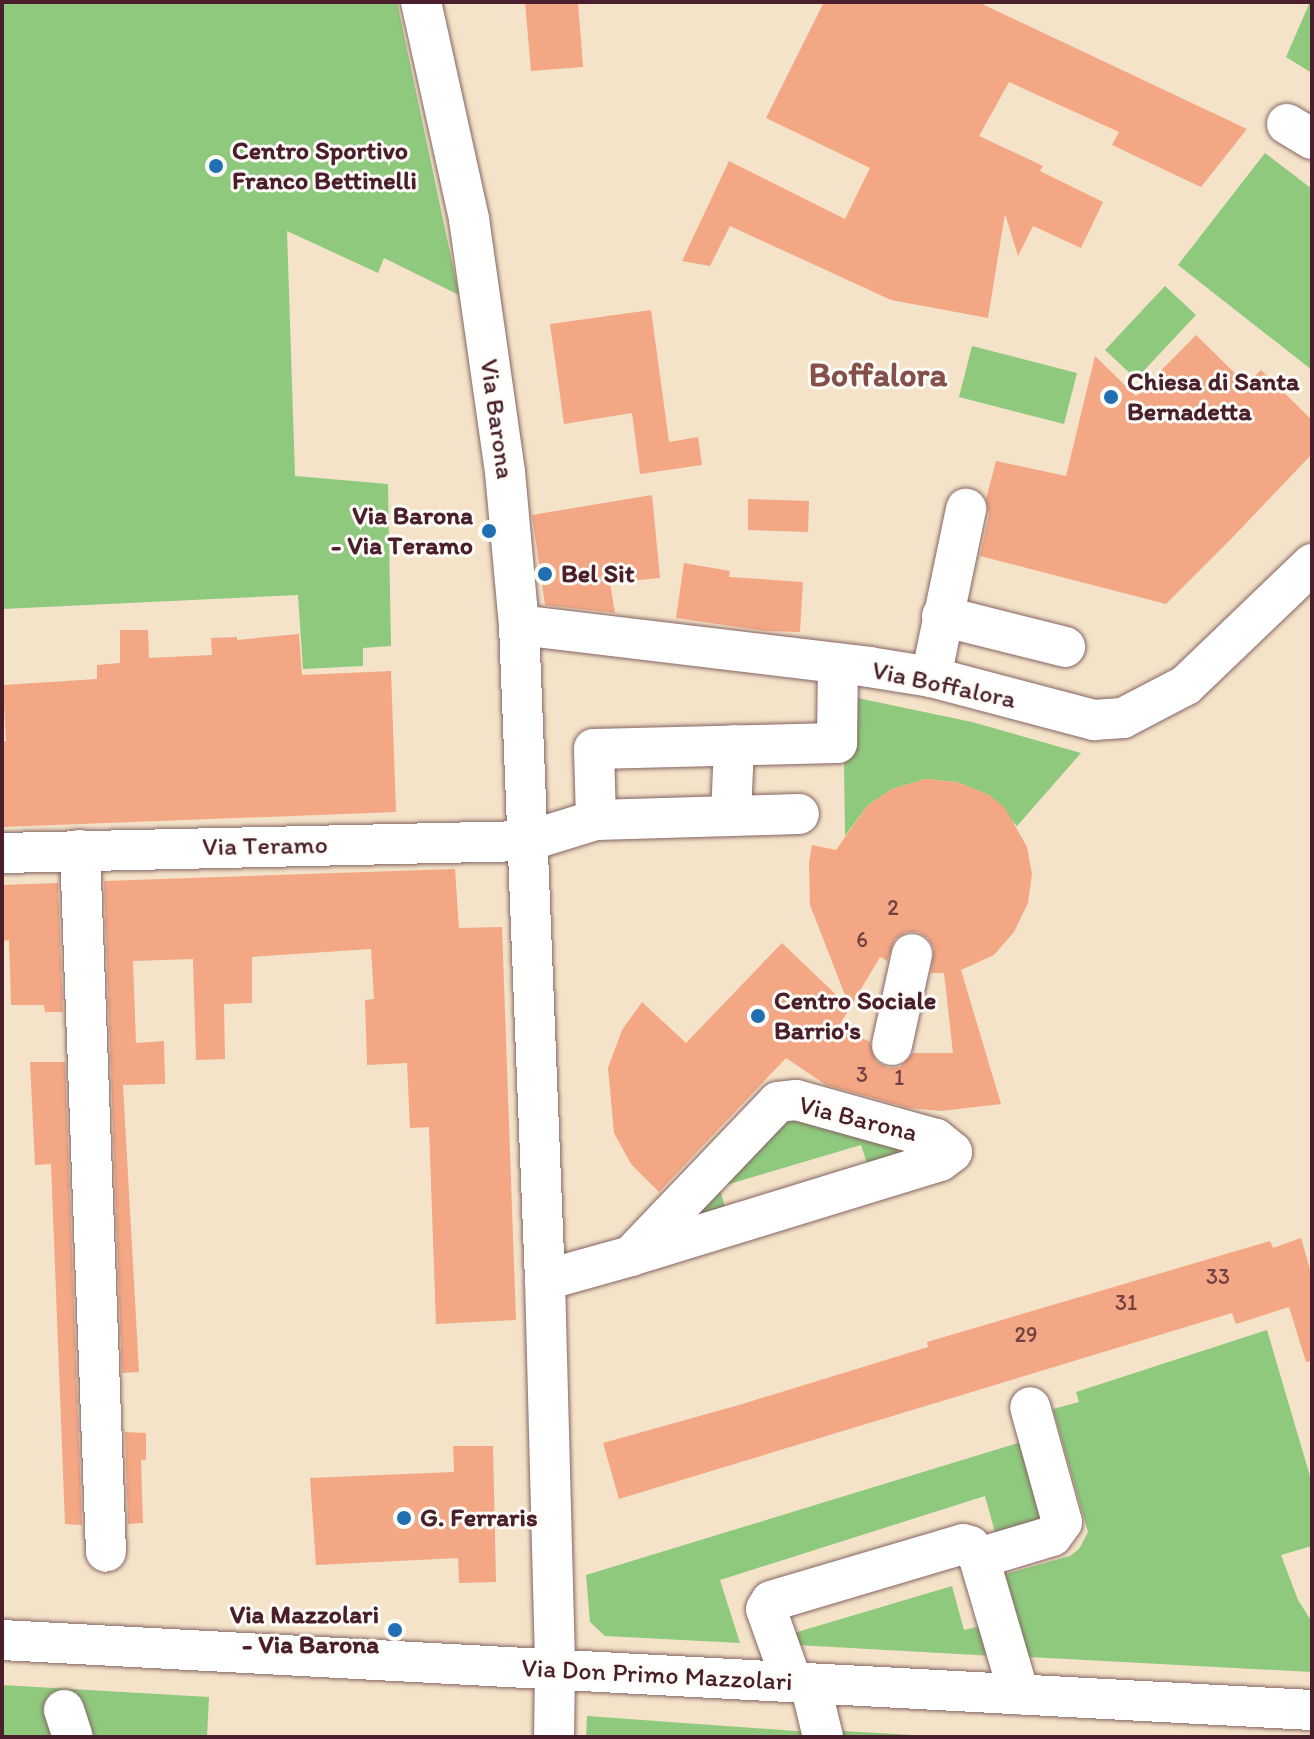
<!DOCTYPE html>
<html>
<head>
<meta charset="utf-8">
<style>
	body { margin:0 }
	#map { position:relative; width:1314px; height:1739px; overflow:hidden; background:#f4e3c9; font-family:Itim,sans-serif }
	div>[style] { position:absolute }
	.green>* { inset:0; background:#8ec97e }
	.building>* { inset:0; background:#f3a785 }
	.roads { filter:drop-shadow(0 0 2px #866462) drop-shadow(0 0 2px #866462) }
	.minor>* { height:40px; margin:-20px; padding:0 20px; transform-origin:20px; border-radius:20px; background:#fff }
	.dots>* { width:22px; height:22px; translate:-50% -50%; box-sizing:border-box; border:4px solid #fdfcf7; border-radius:50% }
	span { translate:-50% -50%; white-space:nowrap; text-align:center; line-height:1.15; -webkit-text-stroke:6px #fdfcf7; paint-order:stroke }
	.number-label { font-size:22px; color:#744142 }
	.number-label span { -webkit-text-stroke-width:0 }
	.poi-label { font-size:26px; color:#4a1f2b; font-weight:700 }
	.left { translate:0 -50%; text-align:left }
	.right { translate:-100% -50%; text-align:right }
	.street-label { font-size:26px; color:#4a1f2b }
	.district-label { font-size:34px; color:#854f4a; font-weight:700 }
	.frame { position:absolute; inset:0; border:4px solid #4a1f2b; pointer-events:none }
</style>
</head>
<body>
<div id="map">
	<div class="green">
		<div style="clip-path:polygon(2px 2px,397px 2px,459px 295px,384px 258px,378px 273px,287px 231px,295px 476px,388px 484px,391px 646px,363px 648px,363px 666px,303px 669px,298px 595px,2px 609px)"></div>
		<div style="clip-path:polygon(1310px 2px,1312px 2px,1312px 73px,1286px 57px)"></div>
		<div style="clip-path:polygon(1265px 153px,1312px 189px,1312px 370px,1178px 265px)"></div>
		<div style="clip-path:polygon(1165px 286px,1196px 315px,1136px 379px,1105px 350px)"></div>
		<div style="clip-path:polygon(972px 346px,1077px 373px,1064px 424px,959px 397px)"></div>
		<div style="clip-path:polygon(843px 695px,972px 722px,1081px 753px,1017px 826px,989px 795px,957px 782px,926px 779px,892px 789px,867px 806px,845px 836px)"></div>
		<div style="clip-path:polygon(782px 1115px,896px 1148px,901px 1155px,870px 1172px,861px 1145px,719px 1187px,728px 1217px,702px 1222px,695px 1208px)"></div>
		<div style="clip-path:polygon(1267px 1330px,1312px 1483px,1312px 1546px,1281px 1555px,1298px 1600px,1312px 1622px,1312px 1672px,1029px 1657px,1005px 1574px,1070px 1556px,1079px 1549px,1088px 1532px,1053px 1409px,1079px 1402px,1076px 1392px)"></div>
		<div style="clip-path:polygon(1028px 1440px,1047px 1504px,1036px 1532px,998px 1543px,985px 1496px,720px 1580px,740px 1643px,605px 1636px,590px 1622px,586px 1575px)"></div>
		<div style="clip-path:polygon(952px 1586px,964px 1630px,986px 1625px,994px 1656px,797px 1645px,794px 1633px)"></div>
		<div style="clip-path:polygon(2px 1685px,209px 1697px,207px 1737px,2px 1737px)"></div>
		<div style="clip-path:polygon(587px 1716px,810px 1732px,811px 1737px,586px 1737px)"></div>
		<div style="clip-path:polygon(841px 1731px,950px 1737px,843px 1737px)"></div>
	</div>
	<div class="building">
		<div style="clip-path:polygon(525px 2px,578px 2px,583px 67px,531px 71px)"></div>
		<div style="clip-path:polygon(824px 2px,978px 2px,1247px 129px,1201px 187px,1112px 145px,1119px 132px,1009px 82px,979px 136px,1043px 166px,1040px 171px,1103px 202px,1081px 248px,1033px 226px,1018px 256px,1005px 214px,988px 318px,891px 300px,730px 226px,710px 266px,682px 261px,729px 161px,845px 219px,870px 168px,766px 118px)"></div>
		<div style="clip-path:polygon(651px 310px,669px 442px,698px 437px,702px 465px,640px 474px,632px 413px,564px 424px,550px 324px)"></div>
		<div style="clip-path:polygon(1196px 335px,1246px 384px,1261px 370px,1312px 420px,1312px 454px,1231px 539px,1166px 604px,980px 556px,989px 514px,986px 499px,996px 461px,1066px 476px,1095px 356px,1136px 396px)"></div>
		<div style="clip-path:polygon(652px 495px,660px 578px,610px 583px,615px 613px,545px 605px,532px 515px)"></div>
		<div style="clip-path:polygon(748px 499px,809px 501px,808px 532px,748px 530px)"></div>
		<div style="clip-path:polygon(684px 563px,730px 571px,729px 577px,803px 582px,800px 632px,766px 631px,676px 618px)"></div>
		<div style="clip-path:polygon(120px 630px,148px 630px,149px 658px,212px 655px,211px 638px,237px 637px,237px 640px,299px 634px,302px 675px,391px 671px,396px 812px,2px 827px,2px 741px,6px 741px,3px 685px,97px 679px,97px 665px,120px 663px)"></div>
		<div style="clip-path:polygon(evenodd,926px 779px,957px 782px,989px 795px,1005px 808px,1027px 847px,1032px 874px,1028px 903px,1014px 932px,994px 955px,961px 970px,1001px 1104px,941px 1111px,909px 1108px,826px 1085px,786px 1058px,659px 1192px,631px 1164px,614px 1133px,608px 1068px,622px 1030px,642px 1002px,686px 1043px,782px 943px,850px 1008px,810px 905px,809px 863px,812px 845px,836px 850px,867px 806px,892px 789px,926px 779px,906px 932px,918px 932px,928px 938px,934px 948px,931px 973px,944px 973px,953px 1053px,913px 1053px,900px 1067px,888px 1068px,876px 1061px,870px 1042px,839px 1026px,880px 957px,887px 961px,895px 939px,906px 932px)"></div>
		<div style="clip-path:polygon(455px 869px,459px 928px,502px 927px,516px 1320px,436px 1324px,429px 1127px,410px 1128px,407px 1063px,367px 1065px,365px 1000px,374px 999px,371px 949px,252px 957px,252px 1003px,224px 1004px,225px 1059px,196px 1060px,193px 959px,133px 961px,136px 1043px,164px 1041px,165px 1084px,123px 1085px,139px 1372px,122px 1373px,104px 881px)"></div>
		<div style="clip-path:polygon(58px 883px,63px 1012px,45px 1012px,44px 1005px,11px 1005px,9px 940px,2px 941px,2px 885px)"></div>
		<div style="clip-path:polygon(30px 1062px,65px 1062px,82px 1525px,65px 1524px,51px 1164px,35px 1165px)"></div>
		<div style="clip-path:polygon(1301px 1238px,1312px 1276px,1312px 1361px,1306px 1362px,1289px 1307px,1236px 1324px,1232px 1313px,619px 1499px,603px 1443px,739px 1405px,928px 1347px,927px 1342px,1270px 1241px,1273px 1248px)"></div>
		<div style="clip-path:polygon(125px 1432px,146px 1433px,146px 1460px,141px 1460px,143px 1523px,128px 1524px)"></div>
		<div style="clip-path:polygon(453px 1446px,493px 1446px,496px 1582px,459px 1583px,458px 1558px,316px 1565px,310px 1478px,454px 1472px)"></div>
	</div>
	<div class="roads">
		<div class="minor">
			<div style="left:421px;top:2px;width:222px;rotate:77.5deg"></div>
			<div style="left:469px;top:219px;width:256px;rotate:81.9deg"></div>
			<div style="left:505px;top:472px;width:154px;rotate:84.8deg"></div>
			<div style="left:519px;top:625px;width:656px;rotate:87.73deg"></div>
			<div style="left:545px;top:1280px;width:388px;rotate:88.5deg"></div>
			<div style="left:555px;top:1668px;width:69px;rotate:90.8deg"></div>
			<div style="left:1287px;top:124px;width:29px;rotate:31deg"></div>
			<div style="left:942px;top:616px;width:127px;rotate:14.1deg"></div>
			<div style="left:519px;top:625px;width:353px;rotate:6.8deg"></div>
			<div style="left:869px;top:667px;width:63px;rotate:9.2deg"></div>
			<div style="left:931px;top:677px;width:169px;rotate:14.8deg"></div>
			<div style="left:1094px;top:720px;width:29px;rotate:-4deg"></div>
			<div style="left:1123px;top:718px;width:71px;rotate:-27.6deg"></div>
			<div style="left:1186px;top:685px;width:175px;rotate:-43.8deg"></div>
			<div style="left:931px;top:677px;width:172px;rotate:-78.2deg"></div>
			<div style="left:731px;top:815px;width:70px;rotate:-87.5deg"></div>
			<div style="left:596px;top:820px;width:71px;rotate:-91.6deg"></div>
			<div style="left:594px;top:749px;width:243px;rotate:-1.4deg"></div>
			<div style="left:837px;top:743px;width:77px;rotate:-89.3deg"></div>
			<div style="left:80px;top:850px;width:702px;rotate:87.88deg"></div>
			<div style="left:2px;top:853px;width:526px;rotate:-1.31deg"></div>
			<div style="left:528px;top:841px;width:71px;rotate:-17.2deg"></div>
			<div style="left:596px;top:820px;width:203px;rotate:-1.7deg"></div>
			<div style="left:892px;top:1045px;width:93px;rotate:-77.6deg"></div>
			<div style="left:545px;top:1280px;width:89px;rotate:-15.6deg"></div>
			<div style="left:631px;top:1256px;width:323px;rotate:-17.1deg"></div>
			<div style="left:940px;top:1161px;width:15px;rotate:-37deg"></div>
			<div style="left:952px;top:1152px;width:21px;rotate:-141deg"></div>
			<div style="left:936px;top:1139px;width:145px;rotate:-164.4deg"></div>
			<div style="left:796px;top:1100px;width:18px;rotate:174deg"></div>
			<div style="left:778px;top:1102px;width:213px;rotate:133.7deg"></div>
			<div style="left:979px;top:1558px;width:76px;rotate:-16.8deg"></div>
			<div style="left:1052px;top:1536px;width:17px;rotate:-54deg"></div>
			<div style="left:1062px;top:1522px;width:119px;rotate:-105.5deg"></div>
			<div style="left:2px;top:1640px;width:1312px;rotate:3.06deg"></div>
			<div style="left:792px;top:1682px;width:77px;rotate:-109.6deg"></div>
			<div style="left:766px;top:1609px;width:9px;rotate:-58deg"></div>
			<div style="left:771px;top:1601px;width:200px;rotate:-16.5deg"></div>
			<div style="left:963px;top:1544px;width:7px;rotate:16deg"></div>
			<div style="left:970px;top:1546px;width:15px;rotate:53deg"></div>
			<div style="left:979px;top:1558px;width:142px;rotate:73.6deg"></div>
			<div style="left:810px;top:1683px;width:56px;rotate:76.5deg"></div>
			<div style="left:64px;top:1710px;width:28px;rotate:72deg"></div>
		</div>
	</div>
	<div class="dots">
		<div style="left:216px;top:166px;background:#1f6fb2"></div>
		<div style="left:1111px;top:397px;background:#1f6fb2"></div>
		<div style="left:489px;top:531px;background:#1f6fb2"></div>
		<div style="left:545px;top:574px;background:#1f6fb2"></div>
		<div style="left:758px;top:1016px;background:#1f6fb2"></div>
		<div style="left:404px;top:1518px;background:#1f6fb2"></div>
		<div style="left:395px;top:1630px;background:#1f6fb2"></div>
	</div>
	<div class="number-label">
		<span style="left:893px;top:908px">2</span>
		<span style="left:862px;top:940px">6</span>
		<span style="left:862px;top:1075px">3</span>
		<span style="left:899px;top:1078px">1</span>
		<span style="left:1218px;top:1277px">33</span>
		<span style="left:1126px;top:1303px">31</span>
		<span style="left:1026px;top:1335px">29</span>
	</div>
	<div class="poi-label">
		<span class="left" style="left:232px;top:166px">Centro Sportivo<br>Franco Bettinelli</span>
		<span class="left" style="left:1127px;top:397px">Chiesa di Santa<br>Bernadetta</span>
		<span class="right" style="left:473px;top:531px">Via Barona<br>- Via Teramo</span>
		<span class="left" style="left:561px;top:574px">Bel Sit</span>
		<span class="left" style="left:774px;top:1016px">Centro Sociale<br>Barrio's</span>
		<span class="left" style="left:420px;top:1518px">G. Ferraris</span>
		<span class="right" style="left:379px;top:1630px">Via Mazzolari<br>- Via Barona</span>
	</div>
	<div class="street-label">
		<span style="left:497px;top:419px;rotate:82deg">Via Barona</span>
		<span style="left:944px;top:685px;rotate:12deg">Via Boffalora</span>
		<span style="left:265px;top:846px;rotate:-1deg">Via Teramo</span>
		<span style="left:858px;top:1119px;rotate:14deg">Via Barona</span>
		<span style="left:657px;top:1675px;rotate:3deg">Via Don Primo Mazzolari</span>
	</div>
	<div class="district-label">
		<span style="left:878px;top:375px">Boffalora</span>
	</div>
	<div class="frame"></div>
</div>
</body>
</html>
